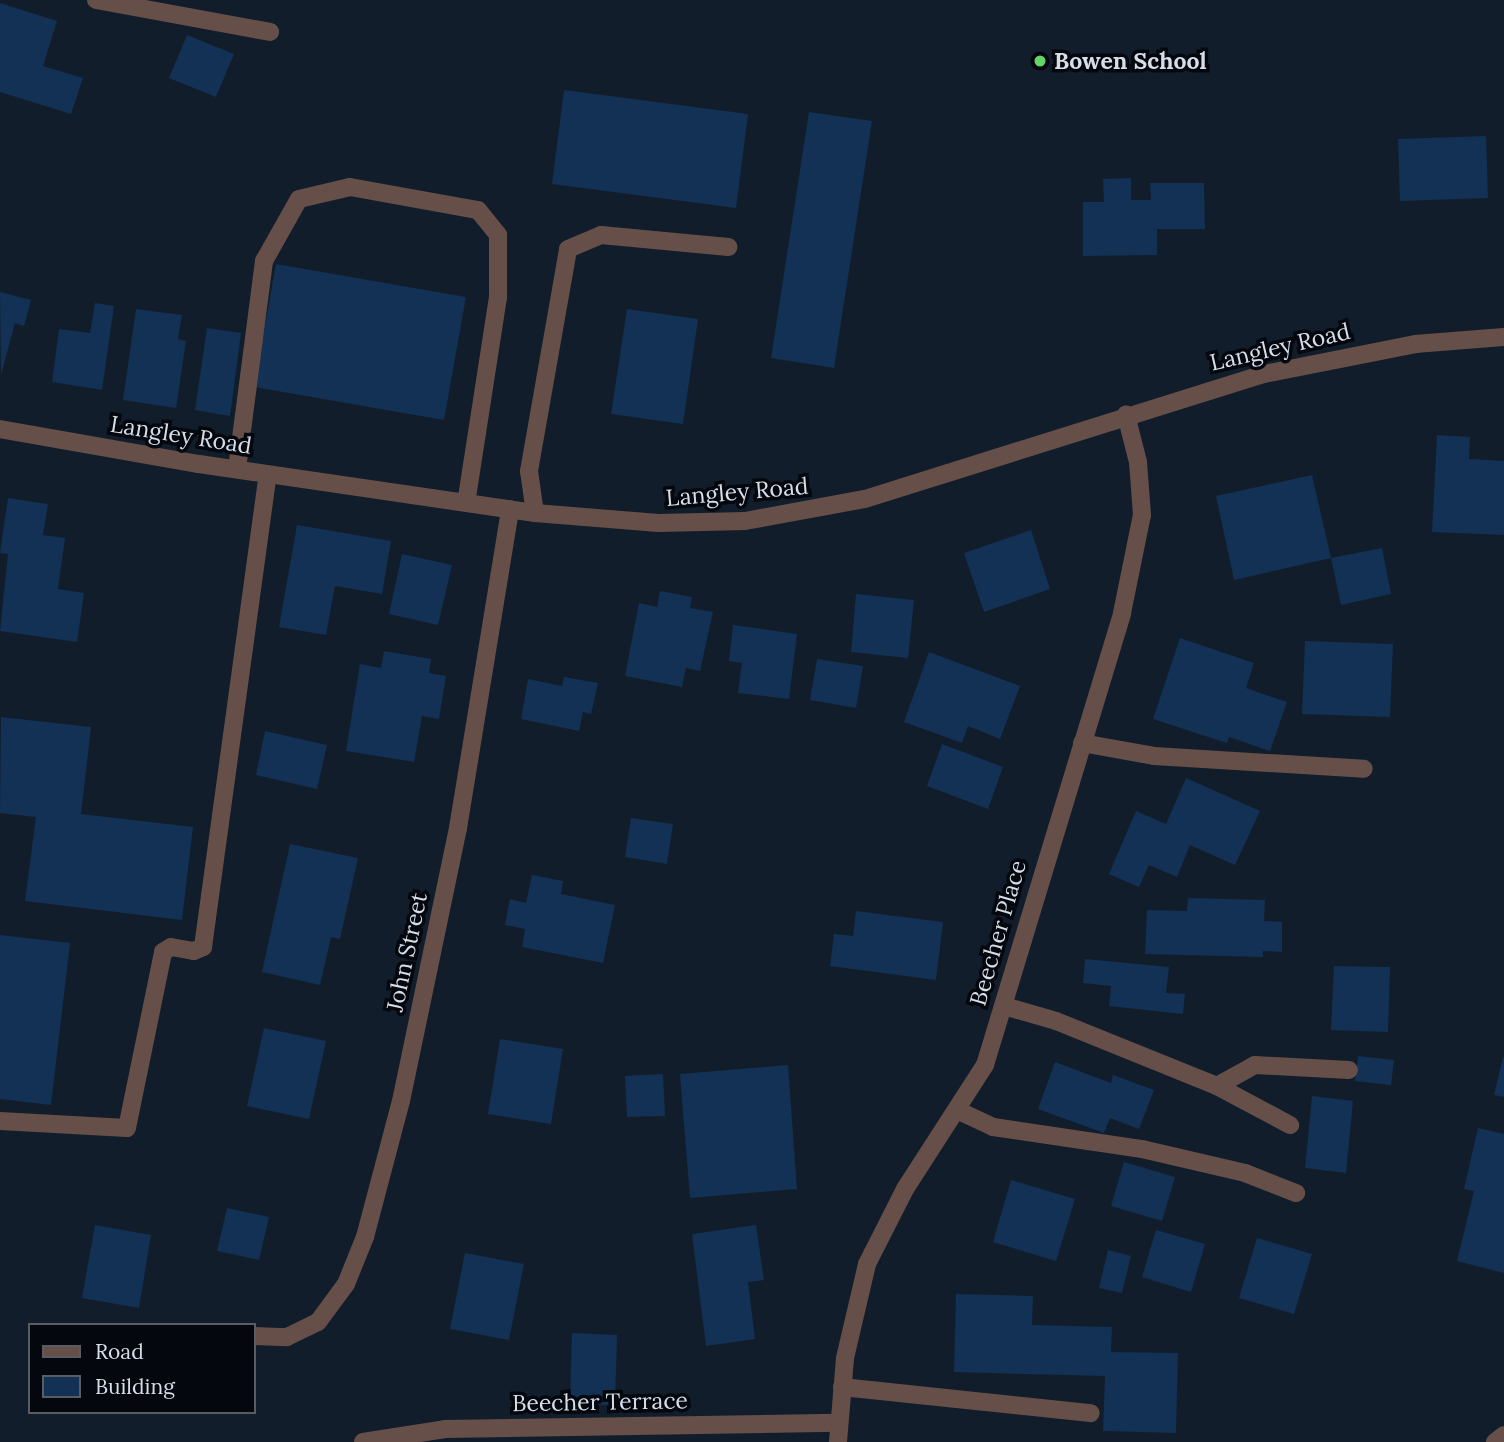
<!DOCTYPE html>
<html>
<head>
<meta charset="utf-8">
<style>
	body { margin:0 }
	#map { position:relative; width:1504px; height:1442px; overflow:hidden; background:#121d2b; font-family:Lora,serif }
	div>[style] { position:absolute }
	.building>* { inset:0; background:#123154 }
	.minor>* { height:18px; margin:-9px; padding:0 9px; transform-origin:9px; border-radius:9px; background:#664f48 }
	.dots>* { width:19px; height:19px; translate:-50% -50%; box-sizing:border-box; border:4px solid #04070d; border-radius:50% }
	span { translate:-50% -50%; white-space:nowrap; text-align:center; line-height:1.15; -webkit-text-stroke:7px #04070d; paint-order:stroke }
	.poi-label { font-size:23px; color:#d6dee7; font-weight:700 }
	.left { translate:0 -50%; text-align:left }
	.street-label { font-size:23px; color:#d6dee7 }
	.legend { position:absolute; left:28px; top:1323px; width:228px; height:91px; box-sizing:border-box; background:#04070d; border:2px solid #585d64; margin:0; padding:9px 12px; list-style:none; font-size:21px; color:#d6dee7 }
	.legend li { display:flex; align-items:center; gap:14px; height:35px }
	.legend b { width:35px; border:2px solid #585d64 }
</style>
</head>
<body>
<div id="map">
	<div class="building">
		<div style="clip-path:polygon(0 3px,57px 21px,43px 66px,83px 78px,71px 114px,0 92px)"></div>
		<div style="clip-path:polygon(187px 35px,234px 54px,216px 97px,169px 78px)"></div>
		<div style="clip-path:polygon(564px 90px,748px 114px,736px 208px,552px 184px)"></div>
		<div style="clip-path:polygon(809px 112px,872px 121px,834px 368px,771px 358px)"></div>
		<div style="clip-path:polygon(1486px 136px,1488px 198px,1400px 201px,1398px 139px)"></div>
		<div style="clip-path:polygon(1131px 178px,1131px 200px,1151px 200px,1150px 183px,1204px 183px,1205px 229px,1157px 229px,1157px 255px,1083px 256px,1083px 202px,1104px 202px,1103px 179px)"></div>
		<div style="clip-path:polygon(276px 264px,466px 297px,444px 420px,254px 387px)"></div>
		<div style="clip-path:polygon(0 292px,31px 300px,24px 326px,15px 323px,1px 375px)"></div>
		<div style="clip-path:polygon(95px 303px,114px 306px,102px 390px,52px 382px,59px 329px,90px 333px)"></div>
		<div style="clip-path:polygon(136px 309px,182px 315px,178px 339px,186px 341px,176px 408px,123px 400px)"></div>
		<div style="clip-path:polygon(627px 309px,698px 319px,683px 424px,611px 414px)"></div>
		<div style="clip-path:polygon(207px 328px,241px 333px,230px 416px,195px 410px)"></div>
		<div style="clip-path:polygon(1437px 435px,1470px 437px,1469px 459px,1504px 461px,1504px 535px,1432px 532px)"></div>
		<div style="clip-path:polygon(1312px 475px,1331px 558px,1234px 580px,1216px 496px)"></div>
		<div style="clip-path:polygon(8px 498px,48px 504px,43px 535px,65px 538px,58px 589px,84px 593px,77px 642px,0 631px,8px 554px,0 553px)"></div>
		<div style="clip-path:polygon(297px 525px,391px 541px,382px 594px,335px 586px,326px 635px,279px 627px)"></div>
		<div style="clip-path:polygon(1031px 530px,1050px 589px,984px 612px,964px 553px)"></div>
		<div style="clip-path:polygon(1382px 548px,1391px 594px,1341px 605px,1331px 558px)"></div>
		<div style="clip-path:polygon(402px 554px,452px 565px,438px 625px,389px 614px)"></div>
		<div style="clip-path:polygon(660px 591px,692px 597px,690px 608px,713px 612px,700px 671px,686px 668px,682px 687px,625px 676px,639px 603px,657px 607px)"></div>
		<div style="clip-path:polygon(856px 594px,914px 600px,908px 658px,851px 652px)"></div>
		<div style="clip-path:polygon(733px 625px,797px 634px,789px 699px,738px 693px,742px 663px,729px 661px)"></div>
		<div style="clip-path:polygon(1180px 638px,1254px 663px,1246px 688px,1287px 702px,1270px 751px,1229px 737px,1227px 743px,1153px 719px)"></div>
		<div style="clip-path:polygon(1305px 641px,1393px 644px,1390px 717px,1302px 714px)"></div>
		<div style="clip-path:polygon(384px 651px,431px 659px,429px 673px,446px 676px,439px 719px,422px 716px,414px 762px,346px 751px,360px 664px,381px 668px)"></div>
		<div style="clip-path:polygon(929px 652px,1020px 686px,1000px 739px,968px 726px,962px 743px,904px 722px)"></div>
		<div style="clip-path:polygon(817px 659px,863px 666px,856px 708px,810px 700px)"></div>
		<div style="clip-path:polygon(564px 677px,598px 683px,591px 714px,583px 712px,579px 731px,521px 719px,528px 679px,562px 686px)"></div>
		<div style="clip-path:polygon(1px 717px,91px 727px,81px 814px,193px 827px,182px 920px,25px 901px,36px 817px,0 813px)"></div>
		<div style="clip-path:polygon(265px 731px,327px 745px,317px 789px,256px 775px)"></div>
		<div style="clip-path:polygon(942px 744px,1003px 767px,988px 809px,927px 786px)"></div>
		<div style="clip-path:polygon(1186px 778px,1260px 811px,1235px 865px,1190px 845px,1177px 877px,1149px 865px,1139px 887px,1109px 874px,1136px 811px,1166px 824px)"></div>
		<div style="clip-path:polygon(631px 818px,673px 824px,667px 864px,625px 857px)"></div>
		<div style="clip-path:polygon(290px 844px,358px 858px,340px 939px,331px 937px,320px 985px,262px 972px)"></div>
		<div style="clip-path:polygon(532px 875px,563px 881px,561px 894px,615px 905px,603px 963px,522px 947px,525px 929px,505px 925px,510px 899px,526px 903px)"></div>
		<div style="clip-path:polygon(1188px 898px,1265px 900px,1264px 921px,1282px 922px,1282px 952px,1263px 951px,1263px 957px,1145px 954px,1147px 910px,1187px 911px)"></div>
		<div style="clip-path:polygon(856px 911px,943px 922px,936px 980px,830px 966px,834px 934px,853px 936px)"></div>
		<div style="clip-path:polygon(0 935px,70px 943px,51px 1105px,0 1099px)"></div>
		<div style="clip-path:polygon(1085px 959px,1169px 967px,1166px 993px,1185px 994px,1183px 1014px,1109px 1006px,1111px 986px,1083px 983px)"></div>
		<div style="clip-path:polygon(1334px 966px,1390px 967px,1388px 1032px,1331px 1030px)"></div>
		<div style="clip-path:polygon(264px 1028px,326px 1041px,309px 1119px,247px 1106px)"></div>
		<div style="clip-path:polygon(500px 1039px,563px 1049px,551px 1124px,488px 1114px)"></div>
		<div style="clip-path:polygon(1358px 1056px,1394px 1060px,1391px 1085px,1355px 1081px)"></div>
		<div style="clip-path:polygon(1503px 1057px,1504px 1058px,1504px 1097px,1494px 1095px)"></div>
		<div style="clip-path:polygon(1055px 1062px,1111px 1083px,1113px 1075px,1154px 1090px,1139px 1129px,1110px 1118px,1104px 1133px,1038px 1109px)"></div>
		<div style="clip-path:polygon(788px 1065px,797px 1189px,690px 1198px,680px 1074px)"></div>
		<div style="clip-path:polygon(663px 1074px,665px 1116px,627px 1117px,625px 1076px)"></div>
		<div style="clip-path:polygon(1312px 1096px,1353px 1101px,1346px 1173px,1305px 1168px)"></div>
		<div style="clip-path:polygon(1478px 1128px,1504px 1134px,1504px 1273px,1457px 1261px,1474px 1191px,1464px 1189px)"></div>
		<div style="clip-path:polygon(1124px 1162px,1175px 1177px,1162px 1221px,1111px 1206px)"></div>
		<div style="clip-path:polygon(1011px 1180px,1075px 1199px,1056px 1261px,993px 1242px)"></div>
		<div style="clip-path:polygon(227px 1208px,269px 1217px,259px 1260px,217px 1251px)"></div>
		<div style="clip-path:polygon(95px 1225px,151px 1235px,139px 1308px,82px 1298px)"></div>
		<div style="clip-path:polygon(756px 1225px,764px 1280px,748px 1282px,755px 1339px,706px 1346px,692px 1234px)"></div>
		<div style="clip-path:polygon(1156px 1230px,1205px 1244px,1191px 1292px,1142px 1277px)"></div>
		<div style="clip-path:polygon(1257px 1238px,1312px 1254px,1294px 1314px,1239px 1298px)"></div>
		<div style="clip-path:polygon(1108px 1250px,1131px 1256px,1122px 1293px,1099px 1288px)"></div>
		<div style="clip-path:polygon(465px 1253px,524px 1264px,509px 1340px,450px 1329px)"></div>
		<div style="clip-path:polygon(956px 1294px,1033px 1296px,1032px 1325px,1112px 1327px,1111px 1352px,1178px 1353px,1176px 1433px,1103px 1431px,1105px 1376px,954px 1372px)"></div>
		<div style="clip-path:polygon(572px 1333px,617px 1335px,615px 1405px,570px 1404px)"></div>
	</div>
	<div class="minor">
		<div style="left:96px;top:0;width:177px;rotate:10.4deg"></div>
		<div style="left:0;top:429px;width:202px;rotate:10deg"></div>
		<div style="left:199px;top:464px;width:340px;rotate:8.3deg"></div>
		<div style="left:535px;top:513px;width:124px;rotate:4.6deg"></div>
		<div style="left:659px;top:523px;width:86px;rotate:-1.3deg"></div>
		<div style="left:745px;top:521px;width:122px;rotate:-10.4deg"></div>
		<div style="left:865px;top:499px;width:418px;rotate:-17.4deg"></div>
		<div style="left:1264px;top:374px;width:154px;rotate:-11.2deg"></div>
		<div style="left:1415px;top:344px;width:89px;rotate:-4.5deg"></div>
		<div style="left:237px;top:469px;width:210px;rotate:-82.6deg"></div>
		<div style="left:264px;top:261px;width:71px;rotate:-60.6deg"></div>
		<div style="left:299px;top:199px;width:52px;rotate:-13.2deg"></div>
		<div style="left:350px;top:187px;width:130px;rotate:10.2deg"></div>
		<div style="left:478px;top:210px;width:32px;rotate:51deg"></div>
		<div style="left:498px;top:235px;width:62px;rotate:90deg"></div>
		<div style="left:498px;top:297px;width:208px;rotate:98.8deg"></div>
		<div style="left:535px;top:513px;width:42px;rotate:-98.1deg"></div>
		<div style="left:529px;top:471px;width:225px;rotate:-80deg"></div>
		<div style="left:568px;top:249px;width:36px;rotate:-23deg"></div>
		<div style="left:601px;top:235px;width:128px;rotate:5.4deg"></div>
		<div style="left:1082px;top:743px;width:73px;rotate:10.2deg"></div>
		<div style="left:1154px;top:756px;width:210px;rotate:3.5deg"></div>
		<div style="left:1004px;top:1006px;width:54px;rotate:16.1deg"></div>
		<div style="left:1056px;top:1021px;width:174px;rotate:22deg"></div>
		<div style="left:1217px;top:1086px;width:83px;rotate:28.1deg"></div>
		<div style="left:1217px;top:1086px;width:43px;rotate:-28.9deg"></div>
		<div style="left:1255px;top:1065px;width:94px;rotate:3deg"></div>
		<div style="left:959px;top:1111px;width:38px;rotate:25deg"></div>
		<div style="left:993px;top:1127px;width:151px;rotate:8.4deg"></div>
		<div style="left:1142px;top:1149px;width:106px;rotate:13.1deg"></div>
		<div style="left:1245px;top:1173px;width:55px;rotate:21.4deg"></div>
		<div style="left:0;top:1121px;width:127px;rotate:3.2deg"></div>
		<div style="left:127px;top:1128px;width:180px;rotate:-78.4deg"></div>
		<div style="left:163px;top:952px;width:9px;rotate:-32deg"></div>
		<div style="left:171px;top:947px;width:23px;rotate:10deg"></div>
		<div style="left:194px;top:951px;width:10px;rotate:-24deg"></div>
		<div style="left:203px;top:947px;width:477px;rotate:-82.2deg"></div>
		<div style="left:254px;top:1336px;width:33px;rotate:2deg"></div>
		<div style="left:287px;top:1337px;width:34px;rotate:-26deg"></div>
		<div style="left:318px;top:1322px;width:47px;rotate:-53.6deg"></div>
		<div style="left:346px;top:1284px;width:51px;rotate:-68deg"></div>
		<div style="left:365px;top:1237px;width:141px;rotate:-75.2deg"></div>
		<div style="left:401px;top:1101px;width:279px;rotate:-78.2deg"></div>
		<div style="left:458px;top:828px;width:323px;rotate:-80.7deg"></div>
		<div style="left:842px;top:1387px;width:250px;rotate:6deg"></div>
		<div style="left:363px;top:1442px;width:83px;rotate:-9deg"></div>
		<div style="left:445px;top:1429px;width:394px;rotate:-0.9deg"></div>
		<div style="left:838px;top:1442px;width:84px;rotate:-85.2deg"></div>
		<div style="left:845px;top:1358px;width:97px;rotate:-76.8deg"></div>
		<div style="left:867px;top:1264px;width:84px;rotate:-63.1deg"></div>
		<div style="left:905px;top:1189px;width:148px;rotate:-57.2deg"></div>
		<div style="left:985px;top:1065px;width:472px;rotate:-73.1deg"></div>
		<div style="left:1122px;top:613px;width:100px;rotate:-78.5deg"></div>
		<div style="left:1142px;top:515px;width:53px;rotate:-94.3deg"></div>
		<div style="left:1138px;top:462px;width:49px;rotate:-104.3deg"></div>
		<div style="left:1495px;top:1442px;width:11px;rotate:-38deg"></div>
	</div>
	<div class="dots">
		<div style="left:1040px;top:61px;background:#64d468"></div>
	</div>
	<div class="poi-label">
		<span class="left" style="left:1054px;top:61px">Bowen School</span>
	</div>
	<div class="street-label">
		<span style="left:1280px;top:347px;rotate:-13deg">Langley Road</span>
		<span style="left:181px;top:435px;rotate:9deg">Langley Road</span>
		<span style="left:737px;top:492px;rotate:-5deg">Langley Road</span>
		<span style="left:998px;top:933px;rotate:-74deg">Beecher Place</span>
		<span style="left:407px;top:952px;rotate:-78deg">John Street</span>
		<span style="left:600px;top:1402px;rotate:-1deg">Beecher Terrace</span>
	</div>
	<ul class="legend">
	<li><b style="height:9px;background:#664f48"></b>Road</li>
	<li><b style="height:19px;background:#123154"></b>Building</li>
	</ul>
</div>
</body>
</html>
